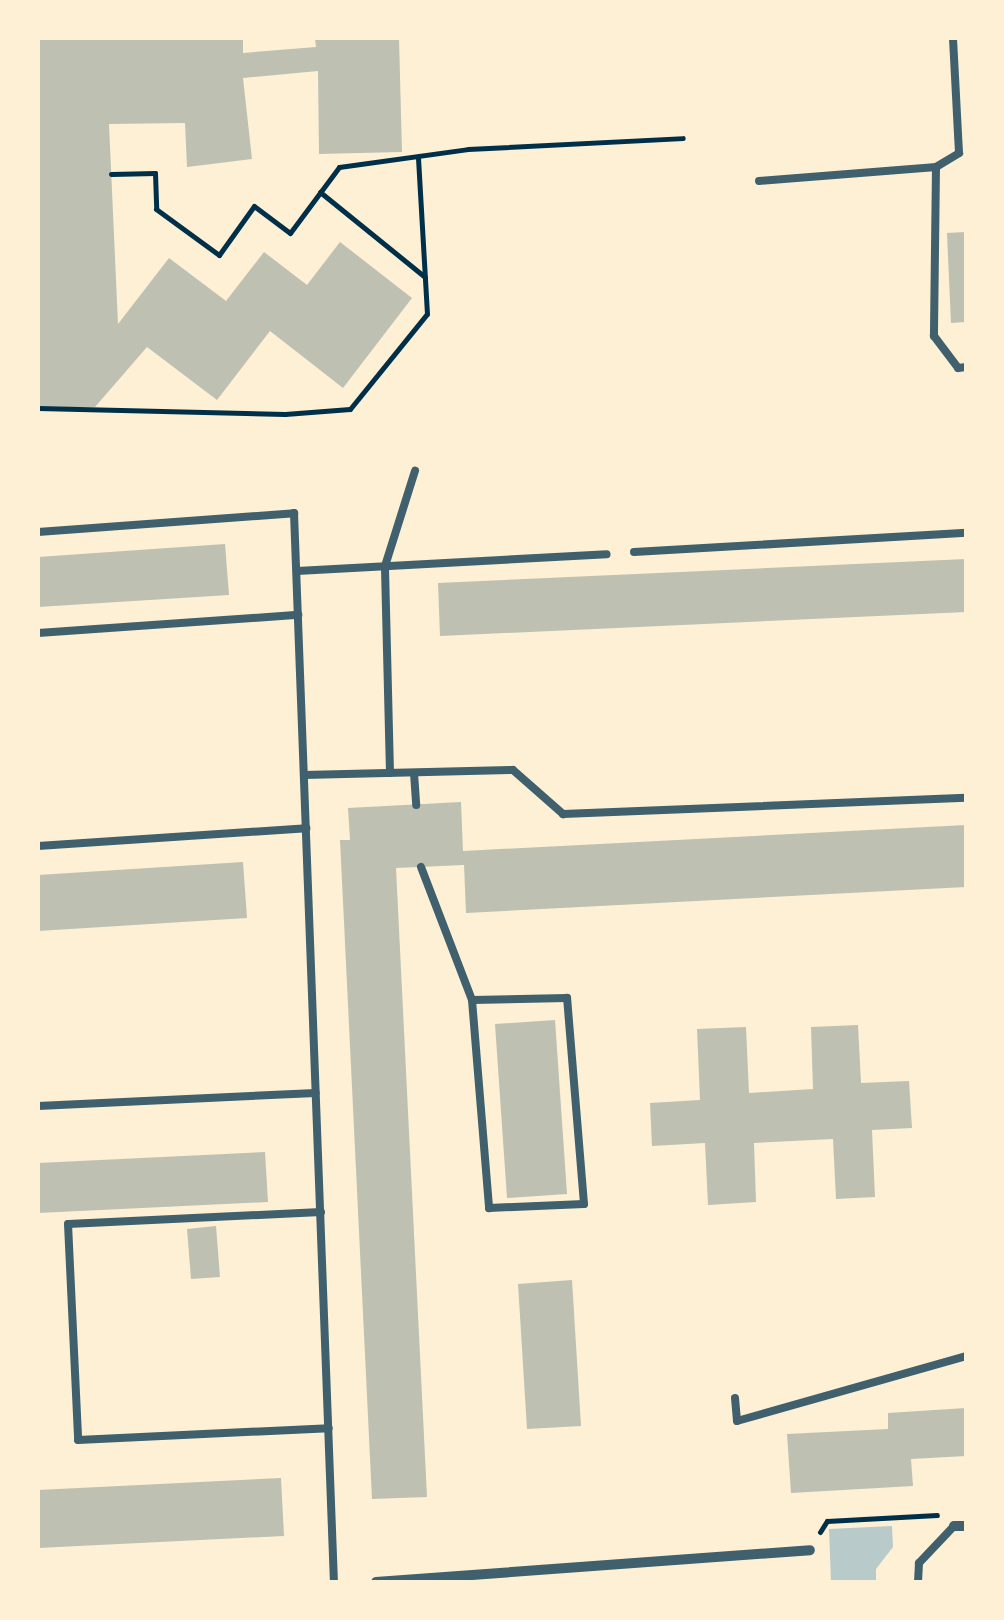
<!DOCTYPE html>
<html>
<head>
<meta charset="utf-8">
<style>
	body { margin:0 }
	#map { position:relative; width:1004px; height:1620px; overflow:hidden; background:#fdf0d5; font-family:Rubik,sans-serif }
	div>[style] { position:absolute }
	.green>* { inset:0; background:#b9caca }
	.building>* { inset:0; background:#bec0b2 }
	.path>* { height:5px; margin:-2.5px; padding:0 2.5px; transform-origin:2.5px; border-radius:2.5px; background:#003049 }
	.service>* { height:8px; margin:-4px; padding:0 4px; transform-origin:4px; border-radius:4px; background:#3f606c }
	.minor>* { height:10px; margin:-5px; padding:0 5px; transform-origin:5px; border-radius:5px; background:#3f606c }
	span { translate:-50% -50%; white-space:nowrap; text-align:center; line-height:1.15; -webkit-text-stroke:9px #fdf0d5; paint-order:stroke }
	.frame { position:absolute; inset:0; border:40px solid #fdf0d5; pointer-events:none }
</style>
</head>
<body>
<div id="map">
	<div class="green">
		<div style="clip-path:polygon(892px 1526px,893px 1547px,876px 1569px,876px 1582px,831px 1582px,829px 1529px)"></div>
	</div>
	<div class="building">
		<div style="clip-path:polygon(38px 38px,243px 38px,243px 53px,316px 47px,315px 38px,399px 38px,402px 152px,319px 154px,318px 71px,243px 78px,252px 159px,187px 167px,185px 123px,109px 124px,118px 324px,169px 258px,226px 301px,264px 252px,307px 285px,340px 242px,412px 298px,343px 388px,270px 331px,217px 400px,147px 347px,95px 407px,38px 407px)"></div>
		<div style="clip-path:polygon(966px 232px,966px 322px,951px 323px,947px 233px)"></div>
		<div style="clip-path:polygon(225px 544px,229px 595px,38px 607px,38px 557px)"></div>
		<div style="clip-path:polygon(966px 559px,966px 612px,440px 636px,438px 583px)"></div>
		<div style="clip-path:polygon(461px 802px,463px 851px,966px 825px,966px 887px,466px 913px,464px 865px,396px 868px,427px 1497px,372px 1499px,340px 840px,350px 840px,348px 808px)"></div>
		<div style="clip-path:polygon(243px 862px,247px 918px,38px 931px,38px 875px)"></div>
		<div style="clip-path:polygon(555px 1020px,567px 1194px,507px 1198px,495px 1024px)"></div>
		<div style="clip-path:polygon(858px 1025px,861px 1083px,909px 1081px,912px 1128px,872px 1130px,875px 1197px,836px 1199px,833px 1139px,754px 1143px,756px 1202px,708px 1205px,705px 1143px,652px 1146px,650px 1103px,700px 1100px,697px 1029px,746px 1027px,749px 1093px,813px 1089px,811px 1027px)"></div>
		<div style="clip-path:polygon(265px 1152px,268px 1202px,38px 1213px,38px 1163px)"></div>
		<div style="clip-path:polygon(216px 1226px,220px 1277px,191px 1279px,187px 1229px)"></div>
		<div style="clip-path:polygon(572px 1280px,581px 1426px,527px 1429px,518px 1284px)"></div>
		<div style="clip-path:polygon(966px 1408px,966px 1456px,911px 1459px,913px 1486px,791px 1493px,787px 1434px,888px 1429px,888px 1413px)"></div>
		<div style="clip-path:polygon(281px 1478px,284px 1536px,38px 1548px,38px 1490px)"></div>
	</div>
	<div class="path">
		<div style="left:111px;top:174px;width:44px;rotate:-1.3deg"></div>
		<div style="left:155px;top:173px;width:36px;rotate:88deg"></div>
		<div style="left:156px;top:209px;width:78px;rotate:36.1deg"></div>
		<div style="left:219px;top:255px;width:60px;rotate:-54.5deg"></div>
		<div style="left:254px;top:206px;width:45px;rotate:36.9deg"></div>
		<div style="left:290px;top:233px;width:82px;rotate:-53.4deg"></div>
		<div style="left:339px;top:167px;width:130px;rotate:-7.9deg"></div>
		<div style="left:468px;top:149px;width:215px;rotate:-2.9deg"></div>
		<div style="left:320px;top:192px;width:135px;rotate:39deg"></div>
		<div style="left:38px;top:408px;width:247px;rotate:1.4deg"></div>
		<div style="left:285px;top:414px;width:65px;rotate:-4.4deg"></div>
		<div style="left:350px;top:409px;width:122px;rotate:-51deg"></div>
		<div style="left:427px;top:314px;width:156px;rotate:-93.3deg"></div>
		<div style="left:820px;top:1532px;width:13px;rotate:-58deg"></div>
		<div style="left:827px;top:1521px;width:110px;rotate:-3.1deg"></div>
	</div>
	<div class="service">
		<div style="left:936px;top:167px;width:27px;rotate:-31deg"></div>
		<div style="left:959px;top:153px;width:115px;rotate:-93deg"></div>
		<div style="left:759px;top:181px;width:178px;rotate:-4.5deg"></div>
		<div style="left:936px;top:167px;width:169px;rotate:90.7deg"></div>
		<div style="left:934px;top:336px;width:40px;rotate:53deg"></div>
		<div style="left:958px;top:368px;width:8px;rotate:-7deg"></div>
		<div style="left:38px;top:532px;width:257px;rotate:-4.2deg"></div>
		<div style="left:294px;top:513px;width:1070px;rotate:87.86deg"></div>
		<div style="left:634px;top:552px;width:333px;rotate:-3.3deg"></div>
		<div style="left:297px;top:571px;width:310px;rotate:-3.1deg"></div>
		<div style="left:38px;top:633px;width:261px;rotate:-4deg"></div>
		<div style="left:390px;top:773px;width:207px;rotate:-91.4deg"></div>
		<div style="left:385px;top:566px;width:100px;rotate:-72.5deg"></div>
		<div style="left:414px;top:773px;width:32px;rotate:86deg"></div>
		<div style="left:304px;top:775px;width:209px;rotate:-1.4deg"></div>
		<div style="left:513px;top:770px;width:67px;rotate:41.3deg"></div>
		<div style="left:563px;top:814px;width:403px;rotate:-2.3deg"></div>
		<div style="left:38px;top:846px;width:269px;rotate:-3.8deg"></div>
		<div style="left:421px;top:867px;width:142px;rotate:69deg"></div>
		<div style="left:472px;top:1000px;width:209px;rotate:85.3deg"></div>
		<div style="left:489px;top:1208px;width:95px;rotate:-2.4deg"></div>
		<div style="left:584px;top:1204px;width:207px;rotate:-94.7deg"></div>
		<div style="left:567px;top:998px;width:95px;rotate:178.8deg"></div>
		<div style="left:38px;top:1106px;width:278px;rotate:-2.7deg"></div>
		<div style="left:321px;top:1212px;width:253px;rotate:177.3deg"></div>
		<div style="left:68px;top:1224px;width:216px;rotate:87.3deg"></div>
		<div style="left:78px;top:1440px;width:251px;rotate:-2.7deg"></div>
		<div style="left:735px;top:1398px;width:23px;rotate:85deg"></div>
		<div style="left:737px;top:1421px;width:238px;rotate:-15.8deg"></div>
		<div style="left:918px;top:1582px;width:19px;rotate:-87deg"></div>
		<div style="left:919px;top:1563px;width:51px;rotate:-46.6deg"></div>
	</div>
	<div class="minor">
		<div style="left:954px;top:1526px;width:12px"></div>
		<div style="left:376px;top:1582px;width:435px;rotate:-4.2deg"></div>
	</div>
	<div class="frame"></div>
</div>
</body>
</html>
